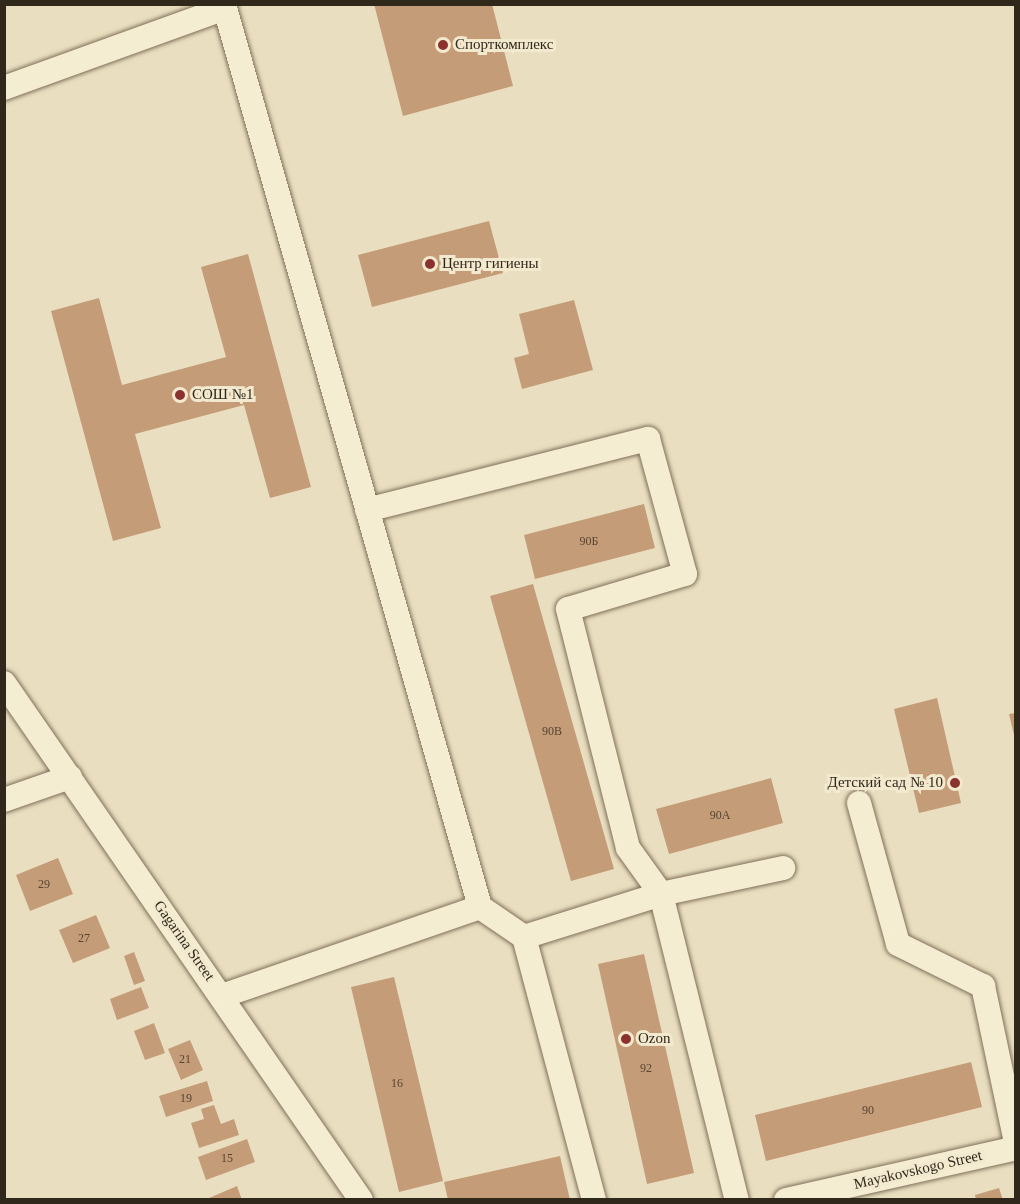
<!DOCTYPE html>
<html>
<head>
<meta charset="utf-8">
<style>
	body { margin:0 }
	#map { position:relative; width:1020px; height:1204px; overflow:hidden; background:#e9dfc0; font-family:Georgia,serif }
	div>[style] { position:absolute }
	.building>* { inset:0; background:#c59c78 }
	.roads { filter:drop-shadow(0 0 2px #817059) drop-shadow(0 0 2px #817059) }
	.minor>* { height:24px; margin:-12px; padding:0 12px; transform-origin:12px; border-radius:12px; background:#f5edd2 }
	.dots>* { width:16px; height:16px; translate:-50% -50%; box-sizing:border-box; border:3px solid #f2e9ce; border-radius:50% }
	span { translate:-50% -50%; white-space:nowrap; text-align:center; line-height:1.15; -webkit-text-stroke:6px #f2e9ce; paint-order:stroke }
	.number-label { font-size:12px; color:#564533 }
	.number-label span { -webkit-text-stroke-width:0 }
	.poi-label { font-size:15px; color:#31281c }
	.left { translate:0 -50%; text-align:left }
	.right { translate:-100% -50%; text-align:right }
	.street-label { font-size:15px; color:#31281c }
	.frame { position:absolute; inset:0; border:6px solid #31281c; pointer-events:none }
</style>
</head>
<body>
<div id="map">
	<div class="building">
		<div style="clip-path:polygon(374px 4px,492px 4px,513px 86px,403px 116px)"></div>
		<div style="clip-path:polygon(489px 221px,503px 273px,372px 307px,358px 255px)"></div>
		<div style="clip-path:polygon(248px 254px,311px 487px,270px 498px,244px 405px,135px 434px,161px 528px,113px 541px,51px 311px,99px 298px,122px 385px,226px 357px,201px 267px)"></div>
		<div style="clip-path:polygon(574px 300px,593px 370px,522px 389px,514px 358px,529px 354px,519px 314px)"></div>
		<div style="clip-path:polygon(644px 504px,655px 548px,535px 579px,524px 535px)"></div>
		<div style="clip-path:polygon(533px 584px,614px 869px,571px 881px,490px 596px)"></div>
		<div style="clip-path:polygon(937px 698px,961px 803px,919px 813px,894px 709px)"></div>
		<div style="clip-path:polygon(1016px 713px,1016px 739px,1015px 739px,1009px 714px)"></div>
		<div style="clip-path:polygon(771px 778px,783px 823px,669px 854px,656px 809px)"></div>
		<div style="clip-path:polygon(58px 858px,73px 894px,30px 911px,16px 875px)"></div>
		<div style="clip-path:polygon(96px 915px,110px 948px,73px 963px,59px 930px)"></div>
		<div style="clip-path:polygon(134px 952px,145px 981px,134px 985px,124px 956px)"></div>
		<div style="clip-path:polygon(644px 954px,694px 1173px,647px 1184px,598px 964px)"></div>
		<div style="clip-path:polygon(394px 977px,443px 1181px,399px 1192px,351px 987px)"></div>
		<div style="clip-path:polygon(141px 987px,149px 1008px,117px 1020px,110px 999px)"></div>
		<div style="clip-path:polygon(154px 1023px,165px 1053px,145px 1060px,134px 1031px)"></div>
		<div style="clip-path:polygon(190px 1040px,203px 1070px,181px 1080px,168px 1049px)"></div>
		<div style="clip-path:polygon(971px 1062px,982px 1107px,766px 1161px,755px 1115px)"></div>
		<div style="clip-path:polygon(207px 1081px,213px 1101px,166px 1117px,159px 1096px)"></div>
		<div style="clip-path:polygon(214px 1105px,221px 1124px,234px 1119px,239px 1135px,199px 1148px,191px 1123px,204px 1119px,201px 1109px)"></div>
		<div style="clip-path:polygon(247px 1139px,255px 1162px,206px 1180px,198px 1157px)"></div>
		<div style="clip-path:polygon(560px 1156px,570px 1200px,448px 1200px,444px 1182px)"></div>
		<div style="clip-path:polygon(237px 1186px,242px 1200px,210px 1200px,209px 1198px)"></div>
		<div style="clip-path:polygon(999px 1188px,1003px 1200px,976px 1200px,975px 1195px)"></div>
	</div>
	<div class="roads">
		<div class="minor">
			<div style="left:4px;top:88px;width:235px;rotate:-19.9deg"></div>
			<div style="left:225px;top:8px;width:934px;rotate:74.16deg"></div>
			<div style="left:480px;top:907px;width:53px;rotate:34.3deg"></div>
			<div style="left:524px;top:937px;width:272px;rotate:75.1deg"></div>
			<div style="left:367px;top:510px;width:290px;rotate:-14.2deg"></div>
			<div style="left:648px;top:439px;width:140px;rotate:74.7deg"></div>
			<div style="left:685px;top:574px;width:122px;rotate:163.3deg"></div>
			<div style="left:568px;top:609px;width:246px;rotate:75.9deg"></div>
			<div style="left:628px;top:848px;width:57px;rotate:54.3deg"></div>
			<div style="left:661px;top:894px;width:315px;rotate:76.1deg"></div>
			<div style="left:4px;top:683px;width:628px;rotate:55.37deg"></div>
			<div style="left:4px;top:800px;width:70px;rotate:-19.2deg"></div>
			<div style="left:859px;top:803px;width:146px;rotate:74.5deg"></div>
			<div style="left:898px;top:944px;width:95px;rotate:26.3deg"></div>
			<div style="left:983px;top:986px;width:160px;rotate:78.1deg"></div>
			<div style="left:524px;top:937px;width:144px;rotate:-17.4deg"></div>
			<div style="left:661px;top:894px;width:125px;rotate:-12deg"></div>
			<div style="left:222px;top:996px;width:273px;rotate:-19deg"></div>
			<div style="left:786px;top:1200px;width:236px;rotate:-12.7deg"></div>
		</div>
	</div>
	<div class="dots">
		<div style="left:443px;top:45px;background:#8b322e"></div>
		<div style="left:430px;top:264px;background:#8b322e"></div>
		<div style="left:180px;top:395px;background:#8b322e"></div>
		<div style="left:955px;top:783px;background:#8b322e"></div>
		<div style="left:626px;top:1039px;background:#8b322e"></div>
	</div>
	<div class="number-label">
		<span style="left:589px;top:542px">90Б</span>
		<span style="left:552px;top:732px">90В</span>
		<span style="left:720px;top:816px">90А</span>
		<span style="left:44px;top:885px">29</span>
		<span style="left:84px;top:939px">27</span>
		<span style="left:185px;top:1060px">21</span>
		<span style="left:646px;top:1069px">92</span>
		<span style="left:397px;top:1084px">16</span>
		<span style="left:186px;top:1099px">19</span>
		<span style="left:868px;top:1111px">90</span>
		<span style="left:227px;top:1159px">15</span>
	</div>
	<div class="poi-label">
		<span class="left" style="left:455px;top:45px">Спорткомплекс</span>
		<span class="left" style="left:442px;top:264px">Центр гигиены</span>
		<span class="left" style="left:192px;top:395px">СОШ №1</span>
		<span class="right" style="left:943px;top:783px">Детский сад № 10</span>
		<span class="left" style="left:638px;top:1039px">Ozon</span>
	</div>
	<div class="street-label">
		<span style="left:184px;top:941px;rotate:55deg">Gagarina Street</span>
		<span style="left:918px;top:1170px;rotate:-13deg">Mayakovskogo Street</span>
	</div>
	<div class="frame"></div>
</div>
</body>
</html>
